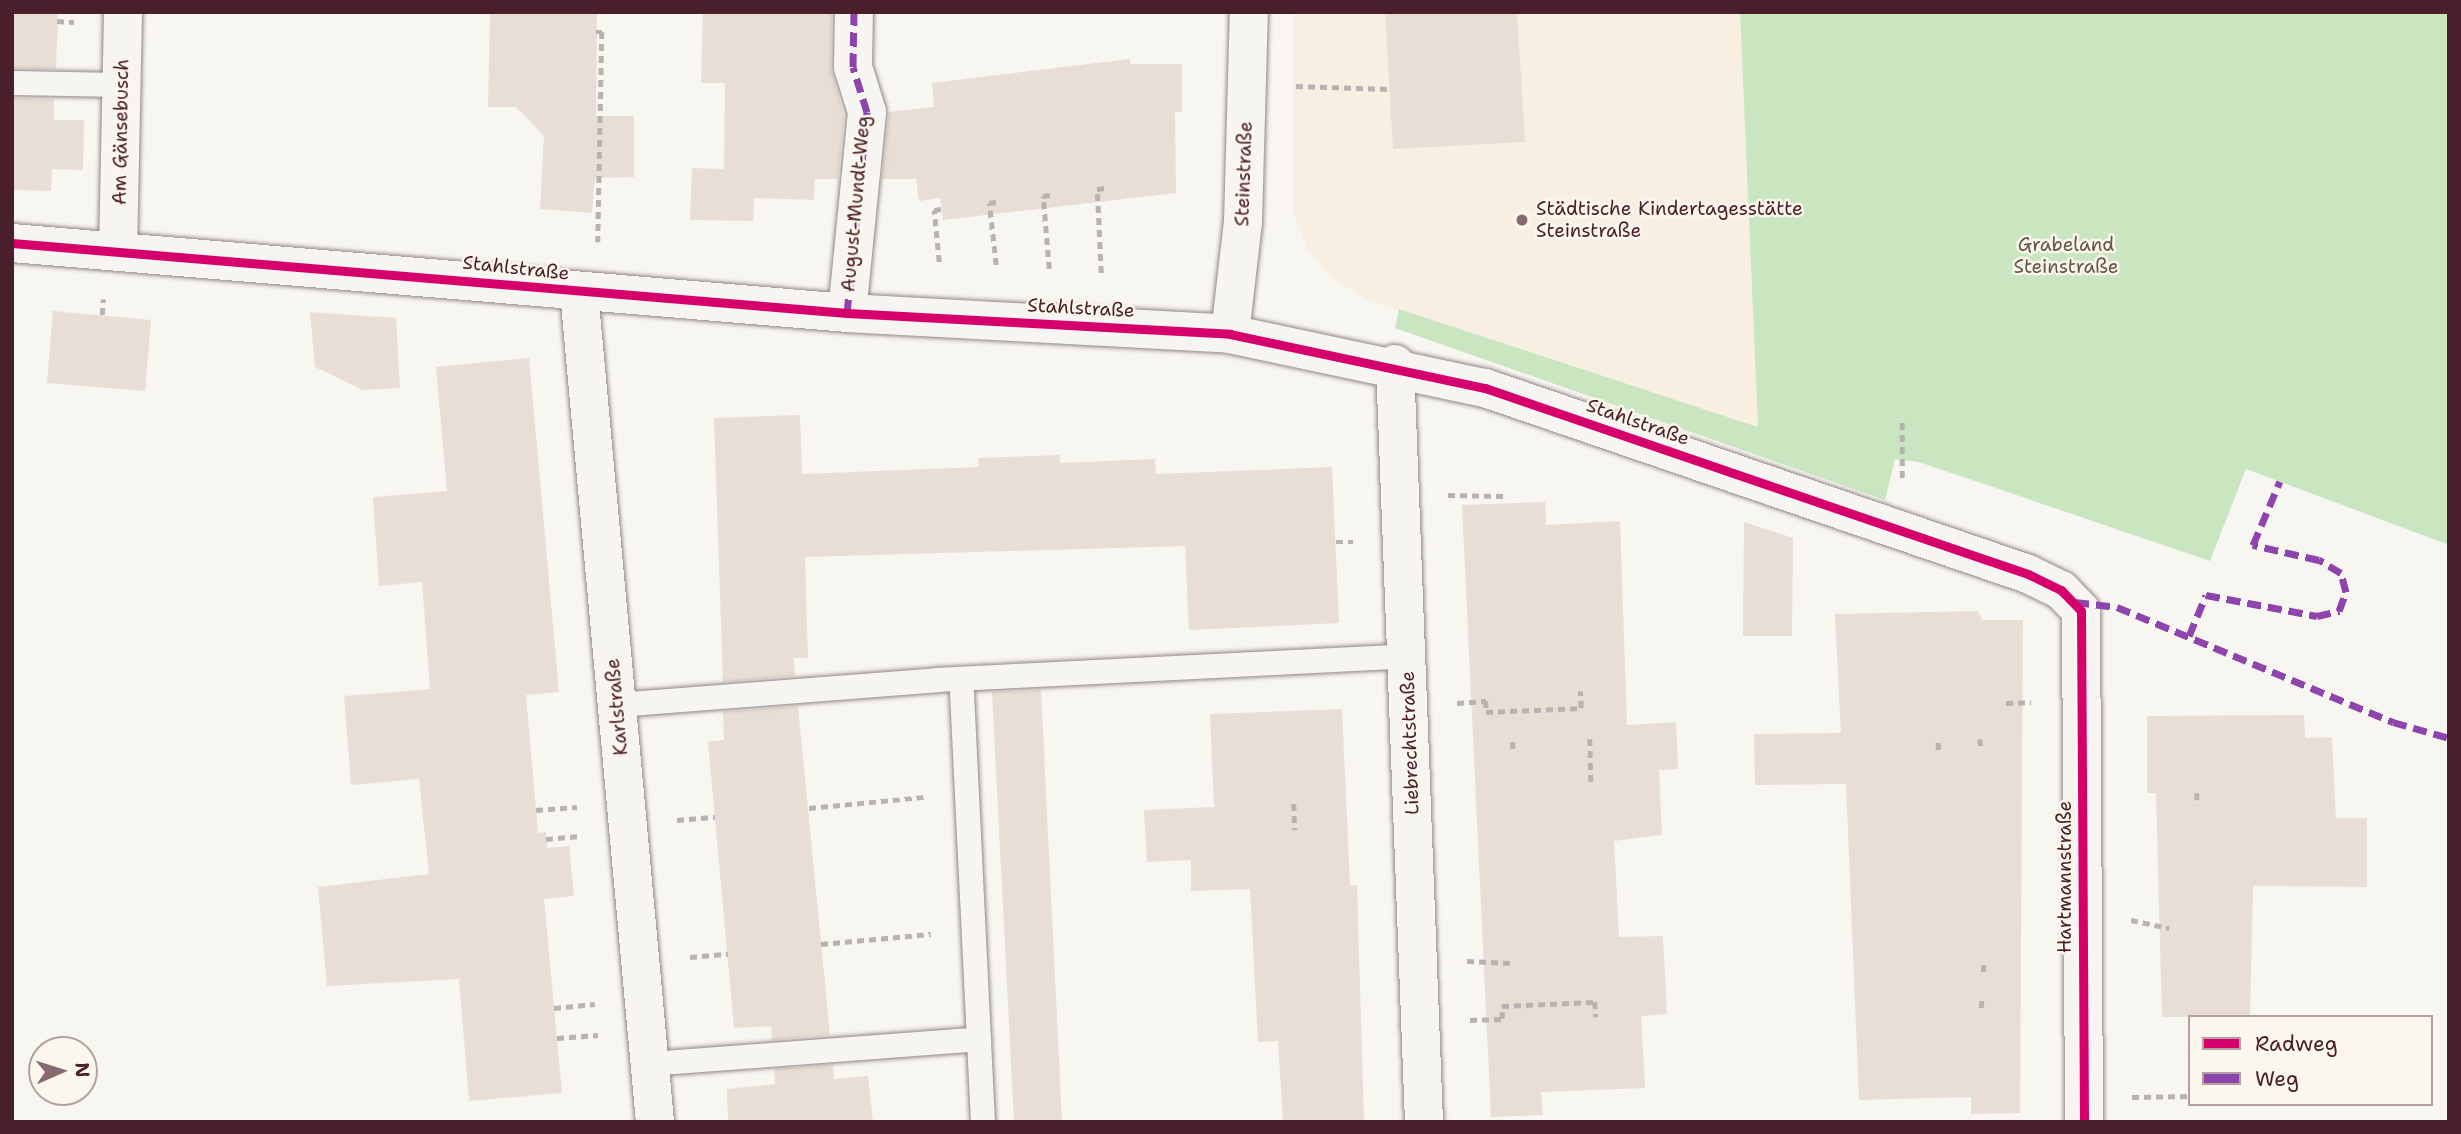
<!DOCTYPE html>
<html>
<head>
<meta charset="utf-8">
<style>
	body { margin:0 }
	#map { position:relative; width:2461px; height:1134px; overflow:hidden; background:#f8f6f0; font-family:"Shantell Sans",sans-serif }
	div>[style] { position:absolute }
	.built>* { inset:0; background:#f9eee2 }
	.green>* { inset:0; background:#cae6c1 }
	.building>* { inset:0; background:#e8ded5 }
	.path>* { height:4.5px; margin-top:-2.25px; transform-origin:0; background:repeating-linear-gradient(90deg,#b8b3b1 0 7px,transparent 0 12px) }
	.roads { filter:drop-shadow(0 0 2px #918787) drop-shadow(0 0 2px #918787) }
	.lane>* { height:24px; margin:-12px; padding:0 12px; transform-origin:12px; border-radius:12px; background:#f6f5f1 }
	.street>* { height:38px; margin:-19px; padding:0 19px; transform-origin:19px; border-radius:19px; background:#f6f5f1 }
	.quiet>* { height:7px; margin-top:-3.5px; transform-origin:0; background:repeating-linear-gradient(90deg,#8e44ad 0 14px,transparent 0 21px) }
	.cycleway>* { height:9px; margin:-4.5px; padding:0 4.5px; transform-origin:4.5px; border-radius:4.5px; background:#d6006c }
	.dots>* { width:19px; height:19px; translate:-50% -50%; box-sizing:border-box; border:4px solid #fbf7ec; border-radius:50% }
	span { translate:-50% -50%; white-space:nowrap; text-align:center; line-height:1.15; -webkit-text-stroke:5px #fbf7ec; paint-order:stroke }
	.street-label { font-size:19px; color:#4a1f2b }
	.poi-label { font-size:19px; color:#4a1f2b }
	.left { translate:0 -50%; text-align:left }
	.park-label { font-size:19px; color:#65564d }
	.frame { position:absolute; inset:0; border:14px solid #4a1f2b; pointer-events:none }
	.legend { position:absolute; left:2188px; top:1015px; width:245px; height:91px; box-sizing:border-box; background:#fbf7ec; border:2px solid #b4a19f; margin:0; padding:9px 12px; list-style:none; font-size:21px; color:#4a1f2b }
	.legend li { display:flex; align-items:center; gap:14px; height:35px }
	.legend b { width:35px; border:2px solid #b4a19f }
	.north { position:absolute; left:28px; top:1036px; width:70px; height:70px; box-sizing:border-box; background:#fbf7ec; border:2px solid #b4a19f; border-radius:50%; rotate:87deg; font-size:19px; font-weight:700; line-height:28px; text-align:center; color:#4a1f2b }
	.north::after { content:''; display:block; margin:auto; width:24px; height:32px; background:#876a70; clip-path:polygon(50% 0,100% 100%,50% 72%,0 100%) }
</style>
</head>
<body>
<div id="map">
	<div class="built">
		<div style="clip-path:polygon(1293px 12px,1740px 12px,1758px 427px,1370px 301px,1332px 278px,1310px 253px,1293px 214px)"></div>
	</div>
	<div class="green">
		<div style="clip-path:polygon(1740px 12px,2449px 12px,2449px 545px,2246px 469px,2210px 561px,1919px 462px,1895px 459px,1885px 500px,1395px 328px,1399px 309px,1758px 427px)"></div>
	</div>
	<div class="building">
		<div style="clip-path:polygon(12px 12px,58px 12px,56px 69px,12px 68px)"></div>
		<div style="clip-path:polygon(490px 12px,597px 12px,596px 116px,634px 116px,634px 177px,595px 178px,592px 213px,540px 209px,544px 136px,516px 107px,488px 107px)"></div>
		<div style="clip-path:polygon(703px 12px,832px 12px,831px 67px,844px 117px,838px 179px,815px 179px,814px 200px,754px 198px,753px 221px,690px 220px,692px 168px,724px 169px,725px 83px,701px 83px)"></div>
		<div style="clip-path:polygon(1385px 12px,1517px 12px,1525px 142px,1393px 149px)"></div>
		<div style="clip-path:polygon(1130px 59px,1130px 64px,1182px 64px,1182px 112px,1175px 112px,1176px 193px,943px 220px,940px 198px,919px 201px,916px 179px,882px 179px,889px 112px,934px 107px,932px 83px)"></div>
		<div style="clip-path:polygon(12px 98px,54px 99px,54px 120px,84px 120px,83px 170px,52px 169px,51px 191px,12px 190px)"></div>
		<div style="clip-path:polygon(53px 311px,151px 320px,145px 391px,47px 383px)"></div>
		<div style="clip-path:polygon(310px 312px,396px 318px,400px 388px,363px 390px,315px 367px)"></div>
		<div style="clip-path:polygon(529px 358px,559px 692px,526px 695px,538px 833px,546px 832px,547px 848px,569px 846px,574px 896px,544px 899px,562px 1093px,469px 1101px,459px 979px,327px 986px,318px 887px,429px 874px,419px 779px,351px 785px,344px 696px,430px 689px,422px 582px,379px 586px,373px 497px,447px 491px,436px 367px)"></div>
		<div style="clip-path:polygon(800px 415px,802px 474px,979px 467px,978px 458px,1060px 455px,1060px 463px,1155px 459px,1156px 474px,1332px 467px,1339px 623px,1189px 630px,1185px 546px,805px 557px,808px 658px,794px 658px,795px 676px,723px 682px,714px 418px)"></div>
		<div style="clip-path:polygon(1545px 502px,1546px 525px,1620px 521px,1627px 725px,1676px 722px,1678px 769px,1659px 770px,1662px 835px,1614px 841px,1619px 937px,1663px 936px,1667px 1014px,1641px 1016px,1645px 1088px,1541px 1092px,1543px 1115px,1491px 1117px,1462px 505px)"></div>
		<div style="clip-path:polygon(1744px 522px,1793px 538px,1792px 636px,1743px 636px)"></div>
		<div style="clip-path:polygon(1978px 611px,1982px 620px,2023px 620px,2020px 1113px,1971px 1114px,1971px 1097px,1859px 1100px,1846px 784px,1755px 785px,1754px 734px,1841px 733px,1835px 614px)"></div>
		<div style="clip-path:polygon(1041px 690px,1062px 1122px,1014px 1122px,992px 692px)"></div>
		<div style="clip-path:polygon(798px 706px,830px 1035px,772px 1040px,771px 1026px,734px 1028px,708px 742px,724px 740px,723px 712px)"></div>
		<div style="clip-path:polygon(1342px 709px,1350px 885px,1357px 885px,1364px 1122px,1283px 1122px,1278px 1041px,1258px 1042px,1250px 889px,1191px 891px,1191px 860px,1147px 862px,1144px 810px,1214px 807px,1210px 714px)"></div>
		<div style="clip-path:polygon(2304px 715px,2305px 738px,2332px 737px,2336px 818px,2367px 818px,2367px 887px,2253px 886px,2250px 1017px,2162px 1017px,2156px 793px,2147px 793px,2147px 716px)"></div>
		<div style="clip-path:polygon(833px 1065px,834px 1079px,868px 1076px,873px 1122px,728px 1122px,727px 1089px,775px 1084px,774px 1069px)"></div>
	</div>
	<div class="path">
		<div style="left:57px;top:21px;width:17px;rotate:3deg"></div>
		<div style="left:596px;top:32px;width:6px"></div>
		<div style="left:602px;top:32px;width:210px;rotate:91.1deg"></div>
		<div style="left:1296px;top:86px;width:94px;rotate:1.8deg"></div>
		<div style="left:939px;top:262px;width:52px;rotate:-95.5deg"></div>
		<div style="left:934px;top:210px;width:7px;rotate:-8deg"></div>
		<div style="left:996px;top:265px;width:62px;rotate:-96.4deg"></div>
		<div style="left:989px;top:203px;width:7px;rotate:-8deg"></div>
		<div style="left:1049px;top:269px;width:73px;rotate:-94.7deg"></div>
		<div style="left:1043px;top:196px;width:8px;rotate:-7deg"></div>
		<div style="left:1101px;top:273px;width:84px;rotate:-92.7deg"></div>
		<div style="left:1097px;top:189px;width:9px;rotate:-6deg"></div>
		<div style="left:102px;top:315px;width:16px;rotate:-86deg"></div>
		<div style="left:1902px;top:478px;width:58px;rotate:-90deg"></div>
		<div style="left:1448px;top:495px;width:55px;rotate:1deg"></div>
		<div style="left:1336px;top:542px;width:17px"></div>
		<div style="left:1457px;top:703px;width:29px;rotate:-4deg"></div>
		<div style="left:1486px;top:701px;width:11px;rotate:90deg"></div>
		<div style="left:1486px;top:712px;width:95px;rotate:-2.4deg"></div>
		<div style="left:1581px;top:708px;width:17px;rotate:-93deg"></div>
		<div style="left:2006px;top:703px;width:25px;rotate:-2deg"></div>
		<div style="left:1590px;top:739px;width:44px;rotate:88.7deg"></div>
		<div style="left:1980px;top:739px;width:10px;rotate:84deg"></div>
		<div style="left:1513px;top:742px;width:9px;rotate:90deg"></div>
		<div style="left:1938px;top:750px;width:12px;rotate:-90deg"></div>
		<div style="left:2197px;top:793px;width:12px;rotate:90deg"></div>
		<div style="left:1294px;top:804px;width:26px;rotate:88deg"></div>
		<div style="left:809px;top:808px;width:116px;rotate:-5.5deg"></div>
		<div style="left:536px;top:810px;width:41px;rotate:-4.2deg"></div>
		<div style="left:677px;top:820px;width:38px;rotate:-5deg"></div>
		<div style="left:546px;top:839px;width:34px;rotate:-5deg"></div>
		<div style="left:2131px;top:920px;width:39px;rotate:12deg"></div>
		<div style="left:821px;top:944px;width:110px;rotate:-5.2deg"></div>
		<div style="left:690px;top:957px;width:38px;rotate:-5deg"></div>
		<div style="left:1467px;top:961px;width:43px;rotate:2.7deg"></div>
		<div style="left:1983px;top:972px;width:9px;rotate:-84deg"></div>
		<div style="left:554px;top:1008px;width:41px;rotate:-5.6deg"></div>
		<div style="left:1981px;top:1008px;width:11px;rotate:-85deg"></div>
		<div style="left:1470px;top:1020px;width:32px;rotate:-2deg"></div>
		<div style="left:1502px;top:1019px;width:13px;rotate:-90deg"></div>
		<div style="left:1502px;top:1006px;width:93px;rotate:-2.5deg"></div>
		<div style="left:1595px;top:1002px;width:15px;rotate:86deg"></div>
		<div style="left:557px;top:1038px;width:41px;rotate:-4.2deg"></div>
		<div style="left:2132px;top:1097px;width:58px;rotate:-1deg"></div>
	</div>
	<div class="roads">
		<div class="lane">
			<div style="left:12px;top:83px;width:110px;rotate:1deg"></div>
			<div style="left:962px;top:693px;width:430px;rotate:87.2deg"></div>
			<div style="left:616px;top:705px;width:323px;rotate:-4.4deg"></div>
			<div style="left:938px;top:680px;width:469px;rotate:-2.9deg"></div>
			<div style="left:650px;top:1064px;width:330px;rotate:-4.3deg"></div>
		</div>
		<div class="street">
			<div style="left:12px;top:243px;width:838px;rotate:4.79deg"></div>
			<div style="left:847px;top:313px;width:384px;rotate:3.1deg"></div>
			<div style="left:1230px;top:334px;width:261px;rotate:12deg"></div>
			<div style="left:1485px;top:388px;width:574px;rotate:18.91deg"></div>
			<div style="left:2028px;top:574px;width:37px;rotate:26deg"></div>
			<div style="left:2061px;top:590px;width:29px;rotate:46deg"></div>
			<div style="left:2081px;top:611px;width:511px;rotate:89.66deg"></div>
			<div style="left:118px;top:252px;width:240px;rotate:-88.8deg"></div>
			<div style="left:579px;top:292px;width:833px;rotate:84.77deg"></div>
			<div style="left:847px;top:313px;width:202px;rotate:-84.3deg"></div>
			<div style="left:867px;top:112px;width:47px;rotate:-107.3deg"></div>
			<div style="left:853px;top:67px;width:55px;rotate:-89deg"></div>
			<div style="left:1230px;top:334px;width:113px;rotate:-83.4deg"></div>
			<div style="left:1243px;top:222px;width:210px;rotate:-88.4deg"></div>
			<div style="left:1395px;top:364px;width:759px;rotate:87.81deg"></div>
		</div>
	</div>
	<div class="quiet">
		<div style="left:847px;top:313px;width:202px;rotate:-84.3deg"></div>
		<div style="left:867px;top:112px;width:47px;rotate:-107.3deg"></div>
		<div style="left:853px;top:67px;width:55px;rotate:-89deg"></div>
		<div style="left:2075px;top:602px;width:42px;rotate:6.8deg"></div>
		<div style="left:2117px;top:607px;width:299px;rotate:22.6deg"></div>
		<div style="left:2393px;top:722px;width:58px;rotate:15.9deg"></div>
		<div style="left:2189px;top:636px;width:44px;rotate:-67.5deg"></div>
		<div style="left:2206px;top:595px;width:113px;rotate:10.7deg"></div>
		<div style="left:2317px;top:616px;width:23px;rotate:-13deg"></div>
		<div style="left:2339px;top:611px;width:20px;rotate:-70deg"></div>
		<div style="left:2346px;top:592px;width:20px;rotate:-105deg"></div>
		<div style="left:2341px;top:573px;width:26px;rotate:-149deg"></div>
		<div style="left:2319px;top:560px;width:68px;rotate:-167.2deg"></div>
		<div style="left:2253px;top:545px;width:69px;rotate:-67.1deg"></div>
	</div>
	<div class="cycleway">
		<div style="left:12px;top:243px;width:838px;rotate:4.79deg"></div>
		<div style="left:847px;top:313px;width:384px;rotate:3.1deg"></div>
		<div style="left:1230px;top:334px;width:261px;rotate:12deg"></div>
		<div style="left:1485px;top:388px;width:574px;rotate:18.91deg"></div>
		<div style="left:2028px;top:574px;width:37px;rotate:26deg"></div>
		<div style="left:2061px;top:590px;width:29px;rotate:46deg"></div>
		<div style="left:2081px;top:611px;width:511px;rotate:89.66deg"></div>
	</div>
	<div class="dots">
		<div style="left:1522px;top:220px;background:#876a70"></div>
	</div>
	<div class="street-label">
		<span style="left:121px;top:132px;rotate:-89deg">Am Gänsebusch</span>
		<span style="left:1244px;top:174px;rotate:-88deg">Steinstraße</span>
		<span style="left:856px;top:204px;rotate:-85deg">August-Mundt-Weg</span>
		<span style="left:516px;top:268px;rotate:6deg">Stahlstraße</span>
		<span style="left:1081px;top:308px;rotate:3deg">Stahlstraße</span>
		<span style="left:1638px;top:422px;rotate:19deg">Stahlstraße</span>
		<span style="left:617px;top:707px;rotate:-95deg">Karlstraße</span>
		<span style="left:1410px;top:743px;rotate:-92deg">Liebrechtstraße</span>
		<span style="left:2065px;top:877px;rotate:-90deg">Hartmannstraße</span>
	</div>
	<div class="poi-label">
		<span class="left" style="left:1536px;top:220px">Städtische Kindertagesstätte<br>Steinstraße</span>
	</div>
	<div class="park-label">
		<span style="left:2066px;top:256px">Grabeland<br>Steinstraße</span>
	</div>
	<div class="frame"></div>
	<ul class="legend">
	<li><b style="height:9px;background:#d6006c"></b>Radweg</li>
	<li><b style="height:9px;background:#8e44ad"></b>Weg</li>
	</ul>
	<div class="north">N</div>
</div>
</body>
</html>
